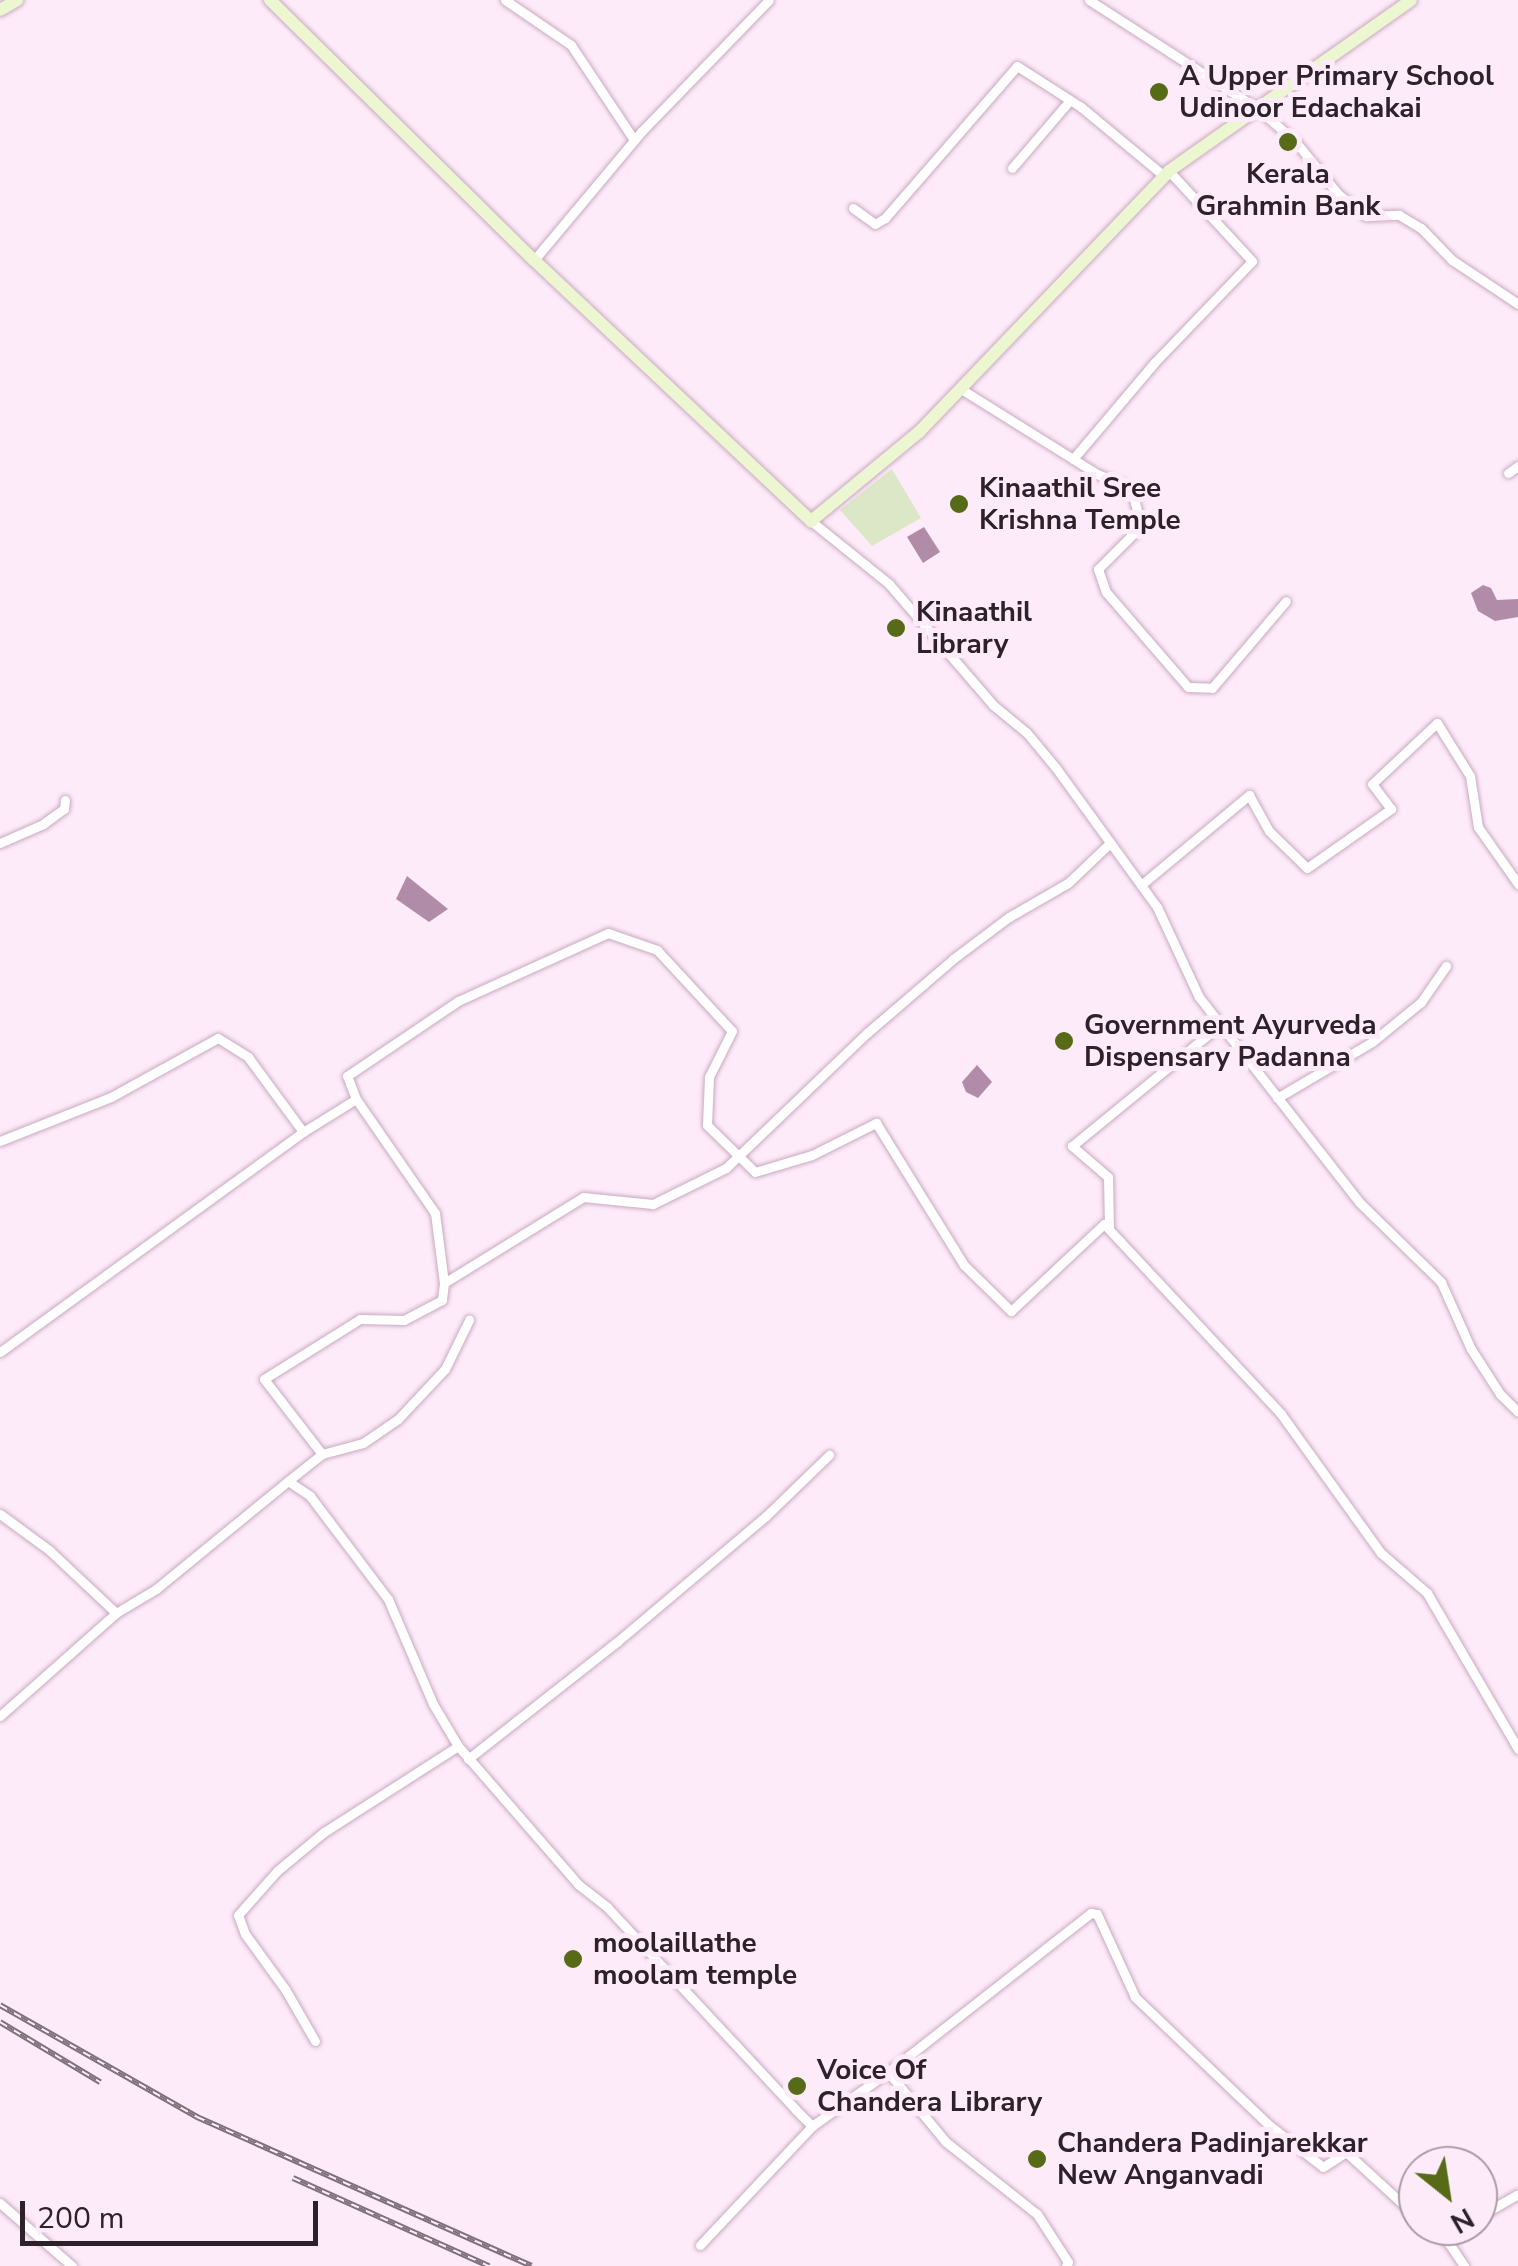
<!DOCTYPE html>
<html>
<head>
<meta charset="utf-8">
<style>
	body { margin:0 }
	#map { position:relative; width:1518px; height:2266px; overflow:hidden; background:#feebf9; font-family:"Nunito Sans",sans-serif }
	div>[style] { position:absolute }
	.green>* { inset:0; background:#dce7c7 }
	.water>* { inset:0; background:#b18ca8 }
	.roads { filter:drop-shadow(0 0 2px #c8aac0) drop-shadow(0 0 2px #c8aac0) }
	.street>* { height:9px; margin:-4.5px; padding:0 4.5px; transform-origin:4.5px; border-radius:4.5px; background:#fff }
	.secondary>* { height:12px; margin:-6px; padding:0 6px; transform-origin:6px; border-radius:6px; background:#ecf6d0 }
	.rail>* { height:6px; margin-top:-3px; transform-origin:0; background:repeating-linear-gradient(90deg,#feebf9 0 8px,#7f717c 0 16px); box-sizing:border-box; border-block:2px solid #7f717c }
	.dots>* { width:28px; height:28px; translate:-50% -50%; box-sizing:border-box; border:5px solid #feebf9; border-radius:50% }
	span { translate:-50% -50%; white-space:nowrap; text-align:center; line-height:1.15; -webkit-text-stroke:10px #feebf9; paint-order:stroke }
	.poi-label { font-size:28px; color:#2d212a; font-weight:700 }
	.left { translate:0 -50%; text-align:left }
	.north { position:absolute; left:1398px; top:2146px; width:100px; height:100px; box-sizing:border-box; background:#feebf9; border:2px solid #aa9aa6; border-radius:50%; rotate:150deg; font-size:28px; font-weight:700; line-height:40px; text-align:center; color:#2d212a }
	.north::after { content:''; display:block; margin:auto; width:35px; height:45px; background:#566a17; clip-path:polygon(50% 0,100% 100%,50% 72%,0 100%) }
	.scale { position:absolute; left:20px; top:2201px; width:298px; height:45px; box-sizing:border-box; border:5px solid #2d212a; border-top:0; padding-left:12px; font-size:30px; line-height:35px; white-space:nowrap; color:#2d212a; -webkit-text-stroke:8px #feebf9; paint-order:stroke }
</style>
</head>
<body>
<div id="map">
	<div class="green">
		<div style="clip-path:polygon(892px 469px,921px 518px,872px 546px,840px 510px)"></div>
	</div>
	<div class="water">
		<div style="clip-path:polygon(924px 527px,940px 552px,923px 563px,907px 537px)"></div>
		<div style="clip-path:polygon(1483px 585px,1491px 588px,1497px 600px,1518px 599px,1518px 617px,1495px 621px,1478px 611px,1471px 593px)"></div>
		<div style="clip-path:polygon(407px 876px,448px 909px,429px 922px,396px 899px)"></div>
		<div style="clip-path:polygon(977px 1065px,992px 1082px,978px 1098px,966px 1092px,962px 1082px)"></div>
	</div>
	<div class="roads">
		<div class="street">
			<div style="left:505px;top:0;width:80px;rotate:34.3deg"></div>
			<div style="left:571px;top:45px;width:114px;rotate:56.4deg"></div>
			<div style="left:1089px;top:0;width:201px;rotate:32.8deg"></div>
			<div style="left:1258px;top:109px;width:49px;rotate:40.9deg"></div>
			<div style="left:1295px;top:141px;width:68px;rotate:50.9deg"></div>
			<div style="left:1338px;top:194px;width:36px;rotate:38deg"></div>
			<div style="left:1366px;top:216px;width:33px;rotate:-2deg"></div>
			<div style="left:1399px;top:215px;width:26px;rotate:31deg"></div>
			<div style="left:1421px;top:228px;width:45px;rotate:45.9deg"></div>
			<div style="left:1452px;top:260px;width:79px;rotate:33.7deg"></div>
			<div style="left:1012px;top:168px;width:89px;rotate:-49.5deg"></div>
			<div style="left:853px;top:208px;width:27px;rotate:36deg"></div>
			<div style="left:875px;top:224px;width:12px;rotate:-31deg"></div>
			<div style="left:885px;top:218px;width:201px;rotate:-49deg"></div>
			<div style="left:1017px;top:66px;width:76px;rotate:32.6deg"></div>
			<div style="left:1081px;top:107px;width:108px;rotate:39.7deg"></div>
			<div style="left:534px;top:260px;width:168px;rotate:-50.1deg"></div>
			<div style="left:642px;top:131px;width:182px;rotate:-45.9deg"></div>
			<div style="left:961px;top:389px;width:160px;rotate:32deg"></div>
			<div style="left:1097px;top:474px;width:37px;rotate:22deg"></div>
			<div style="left:1131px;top:488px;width:39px;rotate:75deg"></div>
			<div style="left:1141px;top:526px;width:61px;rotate:135deg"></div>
			<div style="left:1098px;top:569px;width:24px;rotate:71deg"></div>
			<div style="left:1106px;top:592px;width:125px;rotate:49.2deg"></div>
			<div style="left:1188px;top:687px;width:24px;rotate:2deg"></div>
			<div style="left:1212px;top:688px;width:114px;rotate:-49.6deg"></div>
			<div style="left:1073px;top:459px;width:126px;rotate:-49.8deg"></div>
			<div style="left:1154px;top:363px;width:141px;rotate:-46.1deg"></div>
			<div style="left:1252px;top:261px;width:122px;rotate:-132.7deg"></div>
			<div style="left:1508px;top:473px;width:12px;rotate:-35deg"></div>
			<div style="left:811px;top:521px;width:100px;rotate:38.9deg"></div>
			<div style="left:889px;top:584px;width:160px;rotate:49.3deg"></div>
			<div style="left:993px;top:705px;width:44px;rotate:39.5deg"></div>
			<div style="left:1027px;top:733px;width:45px;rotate:50.4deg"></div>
			<div style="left:1056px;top:768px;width:172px;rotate:54deg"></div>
			<div style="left:1157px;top:907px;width:99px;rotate:65deg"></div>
			<div style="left:1199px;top:997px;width:260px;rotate:52deg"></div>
			<div style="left:1359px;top:1202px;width:115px;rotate:44.3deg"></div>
			<div style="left:1441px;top:1282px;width:73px;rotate:65.9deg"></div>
			<div style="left:1471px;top:1349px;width:54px;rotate:57.2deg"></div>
			<div style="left:1500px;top:1394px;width:25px;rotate:45deg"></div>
			<div style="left:0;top:843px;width:47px;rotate:-23.8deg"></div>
			<div style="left:43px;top:824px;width:26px;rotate:-36deg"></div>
			<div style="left:64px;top:809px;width:9px;rotate:-84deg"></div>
			<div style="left:1141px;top:885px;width:141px;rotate:-39.8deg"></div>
			<div style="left:1249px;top:795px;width:41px;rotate:60.9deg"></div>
			<div style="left:1269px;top:831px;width:53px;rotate:44.2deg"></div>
			<div style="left:1307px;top:868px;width:103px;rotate:-35.1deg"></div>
			<div style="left:1391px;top:809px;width:31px;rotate:-127deg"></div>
			<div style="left:1372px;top:784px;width:89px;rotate:-43.2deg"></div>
			<div style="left:1437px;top:723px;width:62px;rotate:58.1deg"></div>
			<div style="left:1470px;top:776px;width:52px;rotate:81.1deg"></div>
			<div style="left:1478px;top:827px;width:70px;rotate:54.9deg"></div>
			<div style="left:1277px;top:1098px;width:110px;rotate:-30.5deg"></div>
			<div style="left:1372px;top:1042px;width:63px;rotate:-39.2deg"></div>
			<div style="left:1421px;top:1002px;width:44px;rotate:-55.2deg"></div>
			<div style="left:356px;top:1099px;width:25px;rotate:-111deg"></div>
			<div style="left:347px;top:1076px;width:134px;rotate:-34deg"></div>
			<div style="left:458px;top:1001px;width:165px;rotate:-24.4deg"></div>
			<div style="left:608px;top:933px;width:52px;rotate:19.1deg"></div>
			<div style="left:657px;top:950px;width:110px;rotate:47.2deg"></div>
			<div style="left:732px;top:1031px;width:51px;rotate:116.6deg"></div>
			<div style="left:709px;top:1077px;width:48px;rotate:92.4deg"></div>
			<div style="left:707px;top:1125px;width:67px;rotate:44.4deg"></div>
			<div style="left:755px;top:1172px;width:59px;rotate:-16.6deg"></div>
			<div style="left:812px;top:1155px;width:72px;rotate:-26.6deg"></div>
			<div style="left:876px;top:1123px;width:167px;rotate:58.2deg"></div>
			<div style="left:964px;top:1265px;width:66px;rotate:44.4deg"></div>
			<div style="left:1011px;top:1311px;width:127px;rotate:-43.1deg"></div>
			<div style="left:1104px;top:1224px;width:260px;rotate:47deg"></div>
			<div style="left:1281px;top:1414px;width:171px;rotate:54.3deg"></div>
			<div style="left:1381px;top:1553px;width:61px;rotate:41deg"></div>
			<div style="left:1427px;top:1593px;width:181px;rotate:59.7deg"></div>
			<div style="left:0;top:1141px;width:119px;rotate:-21.6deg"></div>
			<div style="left:111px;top:1097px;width:122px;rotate:-28.9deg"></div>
			<div style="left:218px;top:1038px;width:36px;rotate:32deg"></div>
			<div style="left:248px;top:1057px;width:93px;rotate:53.7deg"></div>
			<div style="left:303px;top:1132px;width:62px;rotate:-31.9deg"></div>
			<div style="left:356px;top:1099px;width:139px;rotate:55.3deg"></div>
			<div style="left:435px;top:1213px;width:71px;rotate:82.7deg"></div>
			<div style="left:444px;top:1283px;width:17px;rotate:97deg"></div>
			<div style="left:442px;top:1300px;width:43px;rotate:152.2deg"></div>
			<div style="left:404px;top:1320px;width:44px;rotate:-178.7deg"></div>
			<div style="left:360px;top:1319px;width:113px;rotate:148deg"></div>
			<div style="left:264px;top:1379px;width:95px;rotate:52.3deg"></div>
			<div style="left:322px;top:1454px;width:43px;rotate:141.5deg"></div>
			<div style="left:1109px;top:1229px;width:52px;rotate:-91.1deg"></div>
			<div style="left:1108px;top:1177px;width:48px;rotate:-139.3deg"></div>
			<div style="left:1072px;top:1146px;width:193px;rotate:-39.3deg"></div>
			<div style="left:444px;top:1283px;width:163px;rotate:-31.7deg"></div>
			<div style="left:583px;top:1197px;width:70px;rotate:5.7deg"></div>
			<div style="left:653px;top:1204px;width:81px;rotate:-26.3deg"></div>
			<div style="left:726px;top:1168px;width:195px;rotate:-43.8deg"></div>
			<div style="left:867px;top:1033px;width:113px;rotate:-40.7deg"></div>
			<div style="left:953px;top:959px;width:70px;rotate:-36.9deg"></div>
			<div style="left:1009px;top:917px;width:68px;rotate:-30deg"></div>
			<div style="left:1068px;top:883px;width:58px;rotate:-43.6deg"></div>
			<div style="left:0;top:1352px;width:374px;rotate:-36deg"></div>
			<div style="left:322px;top:1454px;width:42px;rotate:-15deg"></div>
			<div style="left:363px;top:1443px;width:42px;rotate:-34.4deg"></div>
			<div style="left:398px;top:1419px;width:69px;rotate:-46.8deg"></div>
			<div style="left:445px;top:1369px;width:55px;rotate:-63.9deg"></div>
			<div style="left:0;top:1514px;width:61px;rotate:36.3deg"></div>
			<div style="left:49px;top:1550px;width:92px;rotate:43.2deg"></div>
			<div style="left:116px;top:1613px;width:47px;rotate:-31deg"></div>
			<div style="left:156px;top:1589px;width:171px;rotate:-39.3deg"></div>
			<div style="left:288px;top:1481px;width:27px;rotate:34deg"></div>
			<div style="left:310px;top:1496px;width:129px;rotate:52.9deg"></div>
			<div style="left:388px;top:1599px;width:114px;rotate:66.8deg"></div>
			<div style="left:433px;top:1704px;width:49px;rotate:59.2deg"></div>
			<div style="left:458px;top:1746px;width:184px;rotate:49deg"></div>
			<div style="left:579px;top:1885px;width:36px;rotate:38deg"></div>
			<div style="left:607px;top:1907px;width:277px;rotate:47deg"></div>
			<div style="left:796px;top:2110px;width:23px;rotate:45deg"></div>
			<div style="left:812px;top:2126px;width:93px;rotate:-35.4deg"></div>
			<div style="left:888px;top:2072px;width:91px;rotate:50.4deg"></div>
			<div style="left:946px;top:2142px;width:116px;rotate:38.4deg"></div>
			<div style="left:1037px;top:2214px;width:57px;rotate:57.1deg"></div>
			<div style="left:1068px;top:2262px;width:4px;rotate:117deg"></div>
			<div style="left:0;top:1716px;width:155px;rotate:-41.6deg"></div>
			<div style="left:468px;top:1759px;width:191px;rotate:-38.2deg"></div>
			<div style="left:618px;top:1641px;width:194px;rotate:-40.2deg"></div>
			<div style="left:766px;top:1516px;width:88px;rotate:-44.1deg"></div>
			<div style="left:315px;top:2041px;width:60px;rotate:-120deg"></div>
			<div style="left:285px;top:1989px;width:68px;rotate:-126deg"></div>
			<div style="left:245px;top:1934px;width:20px;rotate:-110deg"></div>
			<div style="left:238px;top:1915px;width:59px;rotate:-48.4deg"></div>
			<div style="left:277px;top:1871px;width:61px;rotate:-39.7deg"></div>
			<div style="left:324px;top:1832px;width:159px;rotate:-32.7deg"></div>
			<div style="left:888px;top:2072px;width:258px;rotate:-38.1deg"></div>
			<div style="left:1091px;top:1913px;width:6px;rotate:9deg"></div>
			<div style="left:1097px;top:1914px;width:91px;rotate:65.4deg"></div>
			<div style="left:1135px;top:1997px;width:185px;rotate:43.7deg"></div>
			<div style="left:1269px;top:2125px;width:68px;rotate:37.9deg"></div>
			<div style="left:1323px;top:2167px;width:27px;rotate:-33deg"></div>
			<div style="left:1346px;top:2152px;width:98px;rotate:42.5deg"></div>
			<div style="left:0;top:2203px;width:96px;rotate:41.2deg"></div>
			<div style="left:1478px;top:2217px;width:46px;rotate:-29.9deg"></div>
			<div style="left:1428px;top:2226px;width:26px;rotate:39deg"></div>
			<div style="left:1464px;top:2226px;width:23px;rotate:135deg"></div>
			<div style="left:1448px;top:2242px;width:29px;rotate:56deg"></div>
			<div style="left:700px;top:2245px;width:163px;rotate:-46.7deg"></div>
		</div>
		<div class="secondary">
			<div style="left:270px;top:0;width:371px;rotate:44.6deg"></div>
			<div style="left:534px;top:260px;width:381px;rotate:43.3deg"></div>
			<div style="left:811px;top:521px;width:141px;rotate:-39.5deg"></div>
			<div style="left:920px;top:431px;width:360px;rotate:-46.2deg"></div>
			<div style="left:1169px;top:171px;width:296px;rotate:-35.2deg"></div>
			<div style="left:0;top:10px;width:20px;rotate:-30deg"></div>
		</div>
	</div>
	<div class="rail">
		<div style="left:0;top:2005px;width:227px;rotate:29.6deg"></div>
		<div style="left:197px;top:2117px;width:366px;rotate:24deg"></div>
		<div style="left:0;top:2022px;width:117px;rotate:31deg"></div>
		<div style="left:293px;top:2178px;width:215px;rotate:24.2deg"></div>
	</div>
	<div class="dots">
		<div style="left:1159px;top:92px;background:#566a17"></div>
		<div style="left:1288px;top:142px;background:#566a17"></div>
		<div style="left:959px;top:504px;background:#566a17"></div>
		<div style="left:896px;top:628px;background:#566a17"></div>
		<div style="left:1064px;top:1041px;background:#566a17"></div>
		<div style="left:573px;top:1959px;background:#566a17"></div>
		<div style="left:797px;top:2086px;background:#566a17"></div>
		<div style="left:1037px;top:2159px;background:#566a17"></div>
	</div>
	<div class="poi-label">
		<span class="left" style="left:1179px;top:92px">A Upper Primary School<br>Udinoor Edachakai</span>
		<span style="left:1288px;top:190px">Kerala<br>Grahmin Bank</span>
		<span class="left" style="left:979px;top:504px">Kinaathil Sree<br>Krishna Temple</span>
		<span class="left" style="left:916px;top:628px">Kinaathil<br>Library</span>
		<span class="left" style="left:1084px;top:1041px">Government Ayurveda<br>Dispensary Padanna</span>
		<span class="left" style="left:593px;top:1959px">moolaillathe<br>moolam temple</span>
		<span class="left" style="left:817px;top:2086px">Voice Of<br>Chandera Library</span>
		<span class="left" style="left:1057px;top:2159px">Chandera Padinjarekkar<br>New Anganvadi</span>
	</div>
	<div class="north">N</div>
	<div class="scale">200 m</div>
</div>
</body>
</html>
